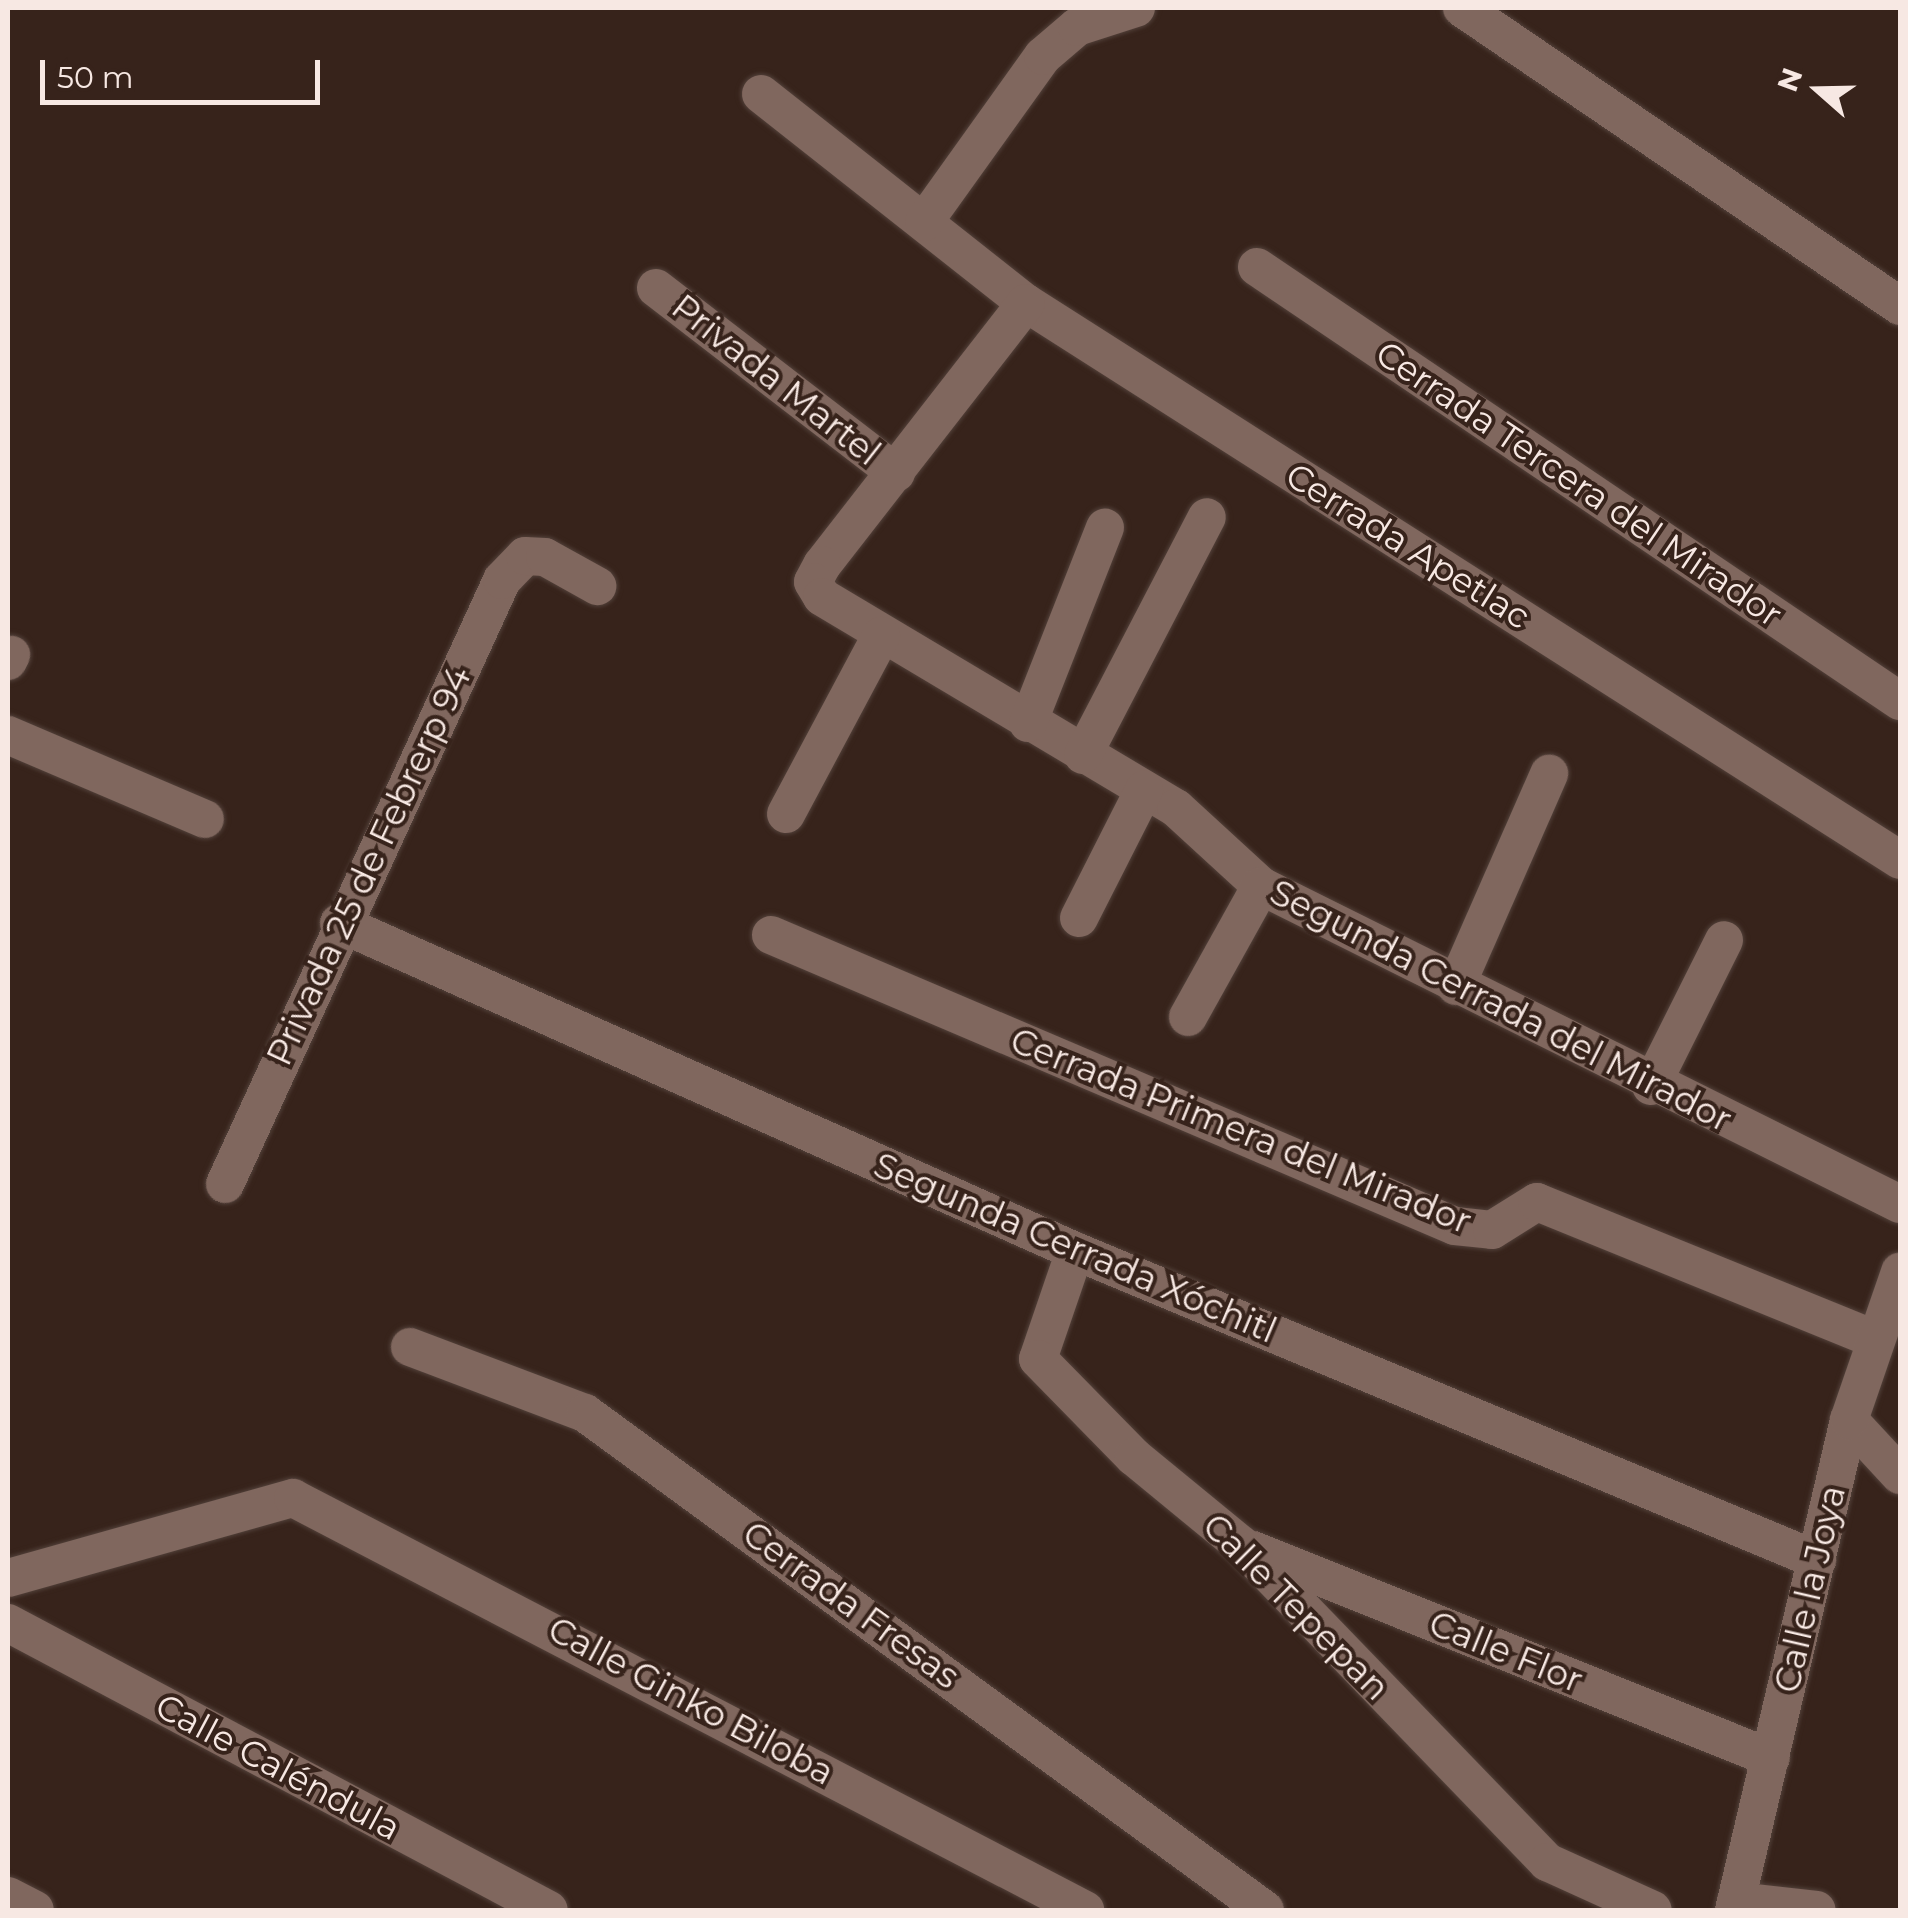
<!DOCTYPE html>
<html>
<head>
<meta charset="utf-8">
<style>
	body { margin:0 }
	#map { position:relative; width:1908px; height:1918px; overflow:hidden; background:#37231b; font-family:Montserrat,sans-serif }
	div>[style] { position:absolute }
	.roads { filter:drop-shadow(0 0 2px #52413a) drop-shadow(0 0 2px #52413a) }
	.street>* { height:38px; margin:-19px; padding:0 19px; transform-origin:19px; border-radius:19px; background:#80675e }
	span { translate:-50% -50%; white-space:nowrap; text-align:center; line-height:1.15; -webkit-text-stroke:8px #37231b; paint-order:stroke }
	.street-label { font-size:35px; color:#f7e8e3 }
	.frame { position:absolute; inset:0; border:10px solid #f7e8e3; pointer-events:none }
	.north { position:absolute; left:1768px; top:40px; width:100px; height:100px; -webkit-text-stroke:8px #37231b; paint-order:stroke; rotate:290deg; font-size:28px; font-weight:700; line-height:40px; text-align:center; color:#f7e8e3 }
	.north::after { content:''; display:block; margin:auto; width:35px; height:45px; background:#f7e8e3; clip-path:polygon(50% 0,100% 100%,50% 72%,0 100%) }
	.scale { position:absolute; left:40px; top:60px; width:280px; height:45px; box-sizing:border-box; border:5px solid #f7e8e3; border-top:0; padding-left:12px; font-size:30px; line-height:35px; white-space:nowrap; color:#f7e8e3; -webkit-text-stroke:8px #37231b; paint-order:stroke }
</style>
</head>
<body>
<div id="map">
	<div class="roads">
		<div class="street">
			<div style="left:1462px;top:8px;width:530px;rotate:34.23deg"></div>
			<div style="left:761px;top:94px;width:337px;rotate:38.3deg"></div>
			<div style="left:1026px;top:303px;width:1036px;rotate:32.51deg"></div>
			<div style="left:924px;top:222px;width:204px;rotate:-54.4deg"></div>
			<div style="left:1043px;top:56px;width:45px;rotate:-40.5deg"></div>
			<div style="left:1077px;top:27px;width:62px;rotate:-17.9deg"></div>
			<div style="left:1257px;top:267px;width:776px;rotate:34.02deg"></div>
			<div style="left:656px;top:288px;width:303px;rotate:37.6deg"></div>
			<div style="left:1026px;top:303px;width:332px;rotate:127.9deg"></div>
			<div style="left:822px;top:565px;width:19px;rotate:118deg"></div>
			<div style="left:813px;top:582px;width:17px;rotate:59deg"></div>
			<div style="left:822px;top:597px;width:412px;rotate:30.8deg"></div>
			<div style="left:1176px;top:808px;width:115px;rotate:42.5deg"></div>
			<div style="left:1261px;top:886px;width:714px;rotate:26.46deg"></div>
			<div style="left:8px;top:661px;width:7px;rotate:-63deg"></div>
			<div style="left:1028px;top:723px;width:210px;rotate:-68.5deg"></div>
			<div style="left:8px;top:735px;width:214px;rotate:23.1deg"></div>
			<div style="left:1083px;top:755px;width:268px;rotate:-62.5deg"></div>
			<div style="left:786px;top:814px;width:202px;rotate:-61.9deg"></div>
			<div style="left:1079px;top:918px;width:144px;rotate:-63.1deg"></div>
			<div style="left:339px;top:923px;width:806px;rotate:24.02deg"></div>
			<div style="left:1075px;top:1251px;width:804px;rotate:22.61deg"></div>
			<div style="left:771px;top:935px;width:743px;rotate:23.05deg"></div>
			<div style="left:1455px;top:1226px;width:37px;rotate:6deg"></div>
			<div style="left:1492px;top:1230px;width:53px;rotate:-31.9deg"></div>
			<div style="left:1537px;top:1202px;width:365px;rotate:22.1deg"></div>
			<div style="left:1456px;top:986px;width:232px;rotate:-66.3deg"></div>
			<div style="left:1188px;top:1017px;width:150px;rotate:-60.9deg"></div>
			<div style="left:1651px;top:1086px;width:163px;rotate:-63.4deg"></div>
			<div style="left:225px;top:1184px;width:664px;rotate:-65.36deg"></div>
			<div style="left:502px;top:580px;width:33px;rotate:-46deg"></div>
			<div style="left:525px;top:556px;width:20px;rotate:3deg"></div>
			<div style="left:545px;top:557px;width:60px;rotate:29.1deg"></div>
			<div style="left:1075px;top:1251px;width:114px;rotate:108.9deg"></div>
			<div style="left:1038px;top:1359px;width:137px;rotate:45.6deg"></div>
			<div style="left:1134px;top:1457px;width:139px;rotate:39.4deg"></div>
			<div style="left:1241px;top:1545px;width:441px;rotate:46deg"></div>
			<div style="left:1547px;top:1862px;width:116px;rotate:24.4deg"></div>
			<div style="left:410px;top:1347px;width:187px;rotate:20.7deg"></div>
			<div style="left:585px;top:1413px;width:842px;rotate:36.16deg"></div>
			<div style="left:1849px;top:1420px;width:75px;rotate:47.2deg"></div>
			<div style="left:1253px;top:1550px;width:558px;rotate:21.88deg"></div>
			<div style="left:8px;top:1578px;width:296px;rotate:-15.7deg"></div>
			<div style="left:293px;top:1498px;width:893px;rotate:27.48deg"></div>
			<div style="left:8px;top:1623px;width:612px;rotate:27.95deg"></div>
			<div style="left:8px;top:1896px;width:30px;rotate:27deg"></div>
			<div style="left:1736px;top:1901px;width:81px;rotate:6.3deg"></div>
			<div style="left:1734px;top:1910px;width:503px;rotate:-76.79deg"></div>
			<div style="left:1849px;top:1420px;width:157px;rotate:-71deg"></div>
		</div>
	</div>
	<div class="street-label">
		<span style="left:776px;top:380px;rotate:38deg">Privada Martel</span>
		<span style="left:1579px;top:484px;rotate:34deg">Cerrada Tercera del Mirador</span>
		<span style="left:1408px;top:546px;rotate:32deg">Cerrada Apetlac</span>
		<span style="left:369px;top:866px;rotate:-65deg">Privada 25 de Febrerp 94</span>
		<span style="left:1501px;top:1006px;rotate:27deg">Segunda Cerrada del Mirador</span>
		<span style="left:1241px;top:1131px;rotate:22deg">Cerrada Primera del Mirador</span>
		<span style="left:1075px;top:1248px;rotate:23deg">Segunda Cerrada Xóchitl</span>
		<span style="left:1810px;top:1589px;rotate:-77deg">Calle la Joya</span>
		<span style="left:851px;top:1605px;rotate:36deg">Cerrada Fresas</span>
		<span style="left:1296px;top:1607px;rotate:45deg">Calle Tepepan</span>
		<span style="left:1506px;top:1652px;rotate:22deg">Calle Flor</span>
		<span style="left:691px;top:1701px;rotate:28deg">Calle Ginko Biloba</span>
		<span style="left:278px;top:1767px;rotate:28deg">Calle Caléndula</span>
	</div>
	<div class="frame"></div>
	<div class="north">N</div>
	<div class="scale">50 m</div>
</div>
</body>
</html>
